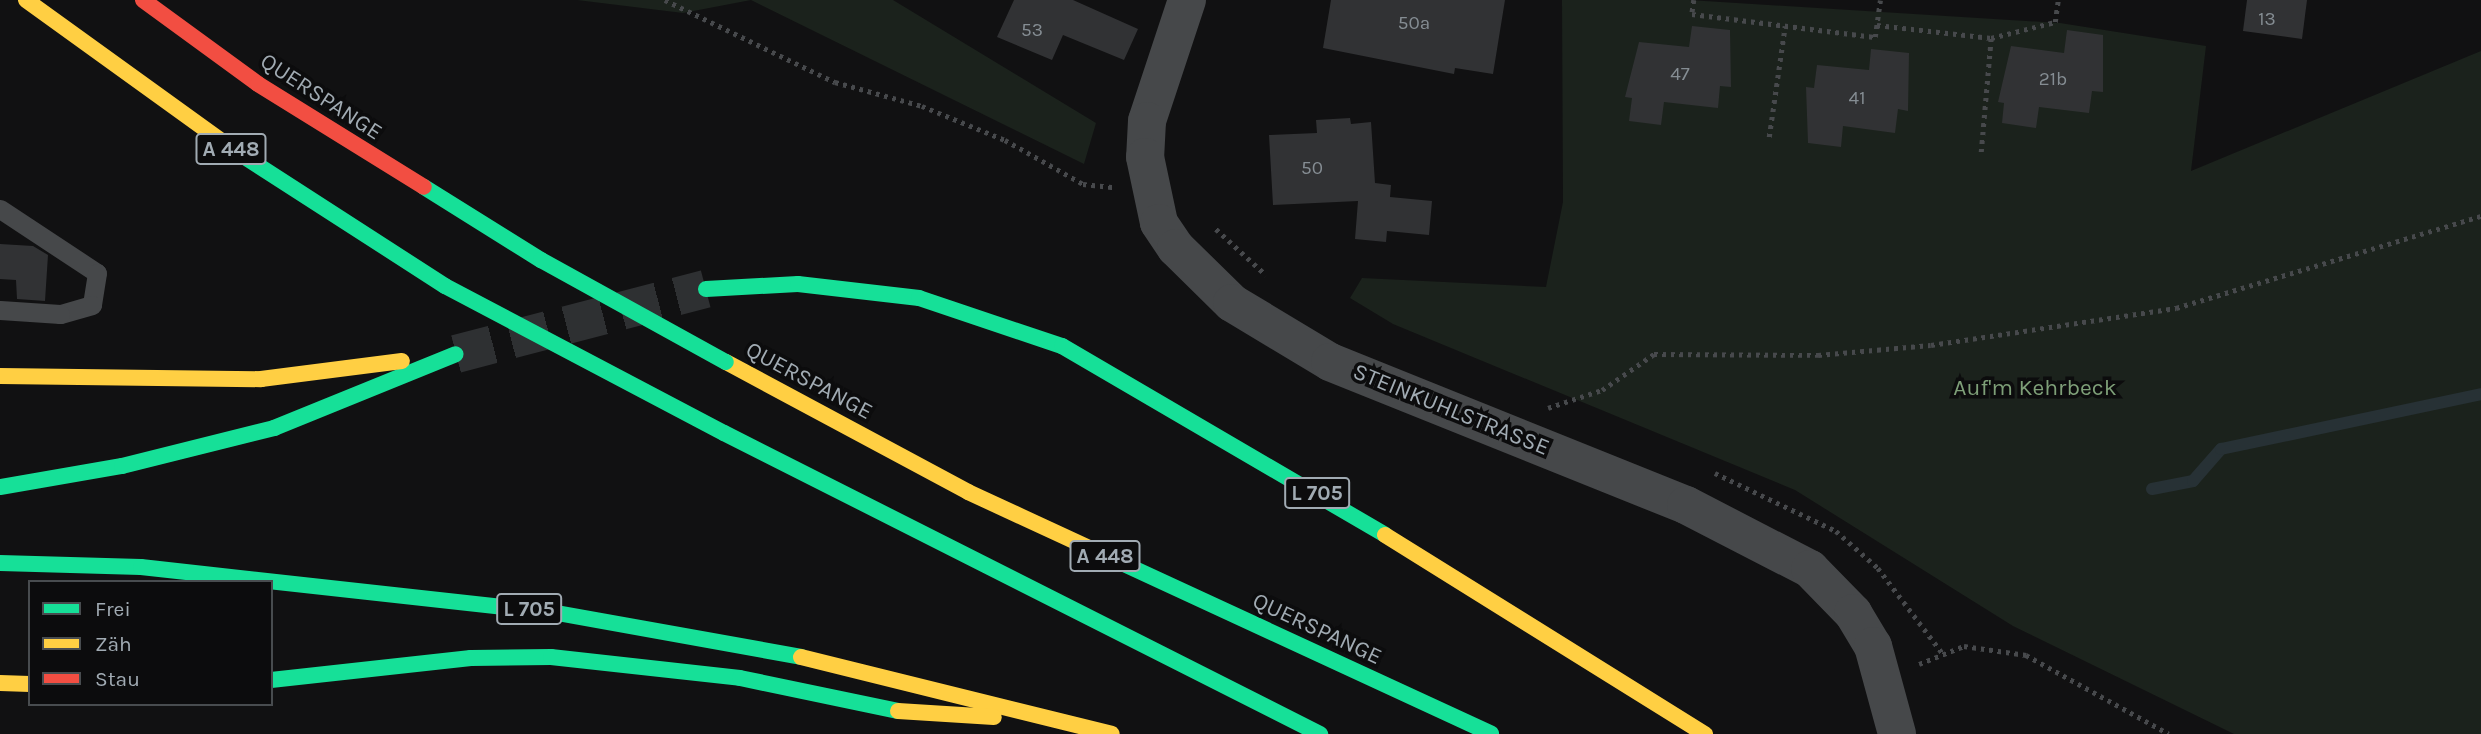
<!DOCTYPE html>
<html>
<head>
<meta charset="utf-8">
<style>
	body { margin:0 }
	#map { position:relative; width:2481px; height:734px; overflow:hidden; background:#111112; font-family:Karla,sans-serif }
	div>[style] { position:absolute }
	.green>* { inset:0; background:#1b221c }
	.stream>* { height:12px; margin:-6px; padding:0 6px; transform-origin:6px; border-radius:6px; background:#273135 }
	.building>* { inset:0; background:#313234 }
	.highway-tunnel>* { height:38px; margin-top:-19px; transform-origin:0; background:repeating-linear-gradient(90deg,#2e3032 0 38px,transparent 0 57px) }
	.path>* { height:4.5px; margin-top:-2.25px; transform-origin:0; background:repeating-linear-gradient(90deg,#47494c 0 3.5px,transparent 0 8.5px) }
	.lane>* { height:19px; margin:-9.5px; padding:0 9.5px; transform-origin:9.5px; border-radius:9.5px; background:#46484a }
	.street>* { height:38px; margin:-19px; padding:0 19px; transform-origin:19px; border-radius:19px; background:#46484a }
	.fast>* { height:16px; margin:-8px; padding:0 8px; transform-origin:8px; border-radius:8px; background:#16e098 }
	.slow>* { height:16px; margin:-8px; padding:0 8px; transform-origin:8px; border-radius:8px; background:#ffcf43 }
	.jam>* { height:16px; margin:-8px; padding:0 8px; transform-origin:8px; border-radius:8px; background:#f24e42 }
	.fast-bridge>* { height:16px; margin:-8px; padding:0 8px; transform-origin:8px; border-radius:8px; background:#16e098 }
	span { translate:-50% -50%; white-space:nowrap; text-align:center; line-height:1.15; -webkit-text-stroke:7px #0c0c0d; paint-order:stroke }
	.number-label { font-size:19px; color:#858d93 }
	.number-label span { -webkit-text-stroke-width:0 }
	.shield-label span { padding:2px 5px; background:#0c0c0d; border:2px solid; border-radius:5px; -webkit-text-stroke-width:0 }
	.shield-label { font-size:21px; color:#a1abb3; font-weight:700 }
	.street-label { font-size:23px; color:#a1abb3 }
	.park-label { font-size:23px; color:#7e9f78 }
	.legend { position:absolute; left:28px; top:580px; width:245px; height:126px; box-sizing:border-box; background:#0c0c0d; border:2px solid #484c4f; margin:0; padding:9px 12px; list-style:none; font-size:21px; color:#a1abb3 }
	.legend li { display:flex; align-items:center; gap:14px; height:35px }
	.legend b { width:35px; border:2px solid #484c4f }
</style>
</head>
<body>
<div id="map">
	<div class="green">
		<div style="clip-path:polygon(577px 0,893px 0,1096px 123px,1084px 164px,751px 0,683px 13px)"></div>
		<div style="clip-path:polygon(1562px 0,1689px 0,2060px 23px,2206px 46px,2191px 171px,2481px 51px,2481px 734px,2234px 734px,2013px 626px,1795px 490px,1393px 324px,1350px 298px,1362px 278px,1546px 287px,1563px 202px)"></div>
	</div>
	<div class="stream">
		<div style="left:2152px;top:489px;width:42px;rotate:-11deg"></div>
		<div style="left:2193px;top:481px;width:43px;rotate:-48.8deg"></div>
		<div style="left:2221px;top:449px;width:266px;rotate:-11.9deg"></div>
	</div>
	<div class="building">
		<div style="clip-path:polygon(1014px 0,1073px 0,1138px 29px,1124px 60px,1063px 35px,1052px 60px,997px 37px)"></div>
		<div style="clip-path:polygon(1331px 0,1505px 0,1493px 74px,1455px 68px,1454px 74px,1323px 48px)"></div>
		<div style="clip-path:polygon(2247px 0,2307px 0,2302px 39px,2243px 31px)"></div>
		<div style="clip-path:polygon(1692px 26px,1730px 30px,1731px 87px,1720px 86px,1718px 108px,1664px 102px,1661px 125px,1629px 121px,1632px 98px,1625px 97px,1639px 42px,1689px 47px)"></div>
		<div style="clip-path:polygon(2067px 30px,2103px 35px,2103px 92px,2092px 91px,2089px 113px,2039px 107px,2036px 128px,2002px 123px,2004px 103px,1998px 102px,2011px 46px,2064px 53px)"></div>
		<div style="clip-path:polygon(1871px 49px,1909px 53px,1908px 111px,1898px 109px,1895px 133px,1843px 126px,1841px 147px,1808px 143px,1806px 87px,1814px 88px,1817px 65px,1869px 70px)"></div>
		<div style="clip-path:polygon(1350px 118px,1351px 124px,1371px 122px,1375px 183px,1391px 185px,1390px 197px,1432px 201px,1429px 235px,1387px 231px,1386px 242px,1355px 239px,1358px 201px,1273px 205px,1269px 135px,1317px 133px,1316px 120px)"></div>
		<div style="clip-path:polygon(0 244px,33px 246px,48px 255px,45px 301px,17px 299px,16px 280px,0 279px)"></div>
	</div>
	<div class="highway-tunnel">
		<div style="left:456px;top:354px;width:258px;rotate:-14.6deg"></div>
	</div>
	<div class="path">
		<div style="left:665px;top:0;width:189px;rotate:25.8deg"></div>
		<div style="left:835px;top:82px;width:90px;rotate:15.4deg"></div>
		<div style="left:922px;top:106px;width:90px;rotate:22.3deg"></div>
		<div style="left:1005px;top:140px;width:90px;rotate:29.4deg"></div>
		<div style="left:1083px;top:184px;width:31px;rotate:6deg"></div>
		<div style="left:1694px;top:0;width:14px;rotate:98deg"></div>
		<div style="left:1692px;top:14px;width:184px;rotate:7.2deg"></div>
		<div style="left:1875px;top:37px;width:37px;rotate:-82deg"></div>
		<div style="left:1877px;top:25px;width:115px;rotate:6.5deg"></div>
		<div style="left:1991px;top:38px;width:66px;rotate:-14deg"></div>
		<div style="left:2055px;top:22px;width:22px;rotate:-82deg"></div>
		<div style="left:1769px;top:137px;width:112px;rotate:-81.8deg"></div>
		<div style="left:1981px;top:152px;width:114px;rotate:-85deg"></div>
		<div style="left:1216px;top:229px;width:68px;rotate:42.6deg"></div>
		<div style="left:1548px;top:408px;width:57px;rotate:-18.4deg"></div>
		<div style="left:1602px;top:390px;width:63px;rotate:-34.7deg"></div>
		<div style="left:1654px;top:354px;width:164px;rotate:0.3deg"></div>
		<div style="left:1818px;top:355px;width:113px;rotate:-5.1deg"></div>
		<div style="left:1931px;top:345px;width:248px;rotate:-8.6deg"></div>
		<div style="left:2176px;top:308px;width:319px;rotate:-16.8deg"></div>
		<div style="left:1715px;top:473px;width:134px;rotate:25.6deg"></div>
		<div style="left:1836px;top:531px;width:56px;rotate:41.4deg"></div>
		<div style="left:1878px;top:568px;width:108px;rotate:52.9deg"></div>
		<div style="left:1919px;top:664px;width:48px;rotate:-21.8deg"></div>
		<div style="left:1964px;top:646px;width:63px;rotate:8.3deg"></div>
		<div style="left:2026px;top:655px;width:163px;rotate:28.9deg"></div>
	</div>
	<div class="lane">
		<div style="left:0;top:209px;width:116px;rotate:33.4deg"></div>
		<div style="left:97px;top:273px;width:32px;rotate:99deg"></div>
		<div style="left:92px;top:305px;width:33px;rotate:164deg"></div>
		<div style="left:60px;top:314px;width:60px;rotate:-176.2deg"></div>
	</div>
	<div class="street">
		<div style="left:1187px;top:0;width:127px;rotate:108.3deg"></div>
		<div style="left:1147px;top:121px;width:36px;rotate:93deg"></div>
		<div style="left:1145px;top:157px;width:67px;rotate:78deg"></div>
		<div style="left:1159px;top:223px;width:30px;rotate:56deg"></div>
		<div style="left:1176px;top:248px;width:78px;rotate:44.5deg"></div>
		<div style="left:1232px;top:303px;width:114px;rotate:31deg"></div>
		<div style="left:1330px;top:362px;width:384px;rotate:21.9deg"></div>
		<div style="left:1686px;top:505px;width:140px;rotate:27.3deg"></div>
		<div style="left:1810px;top:569px;width:62px;rotate:45.7deg"></div>
		<div style="left:1853px;top:613px;width:39px;rotate:59deg"></div>
		<div style="left:1873px;top:646px;width:91px;rotate:74.7deg"></div>
	</div>
	<div class="fast">
		<div style="left:234px;top:150px;width:251px;rotate:32.8deg"></div>
		<div style="left:424px;top:187px;width:138px;rotate:32deg"></div>
		<div style="left:706px;top:289px;width:92px;rotate:-3.1deg"></div>
		<div style="left:798px;top:284px;width:122px;rotate:6.6deg"></div>
		<div style="left:919px;top:298px;width:151px;rotate:18.6deg"></div>
		<div style="left:1062px;top:346px;width:374px;rotate:30.3deg"></div>
		<div style="left:724px;top:433px;width:668px;rotate:26.8deg"></div>
		<div style="left:0;top:487px;width:124px;rotate:-9.8deg"></div>
		<div style="left:122px;top:466px;width:157px;rotate:-14deg"></div>
		<div style="left:274px;top:428px;width:196px;rotate:-22.1deg"></div>
		<div style="left:1098px;top:552px;width:433px;rotate:24.8deg"></div>
		<div style="left:0;top:563px;width:141px;rotate:1.6deg"></div>
		<div style="left:141px;top:567px;width:419px;rotate:6.3deg"></div>
		<div style="left:557px;top:613px;width:248px;rotate:10.2deg"></div>
		<div style="left:271px;top:680px;width:201px;rotate:-6.3deg"></div>
		<div style="left:471px;top:658px;width:80px;rotate:-0.7deg"></div>
		<div style="left:551px;top:657px;width:190px;rotate:6.3deg"></div>
		<div style="left:740px;top:678px;width:161px;rotate:11.8deg"></div>
	</div>
	<div class="slow">
		<div style="left:26px;top:0;width:256px;rotate:35.8deg"></div>
		<div style="left:726px;top:362px;width:275px;rotate:28.2deg"></div>
		<div style="left:968px;top:492px;width:143px;rotate:24.8deg"></div>
		<div style="left:0;top:376px;width:261px;rotate:0.7deg"></div>
		<div style="left:261px;top:379px;width:142px;rotate:-7.3deg"></div>
		<div style="left:1385px;top:535px;width:377px;rotate:31.9deg"></div>
		<div style="left:801px;top:657px;width:320px;rotate:13.9deg"></div>
		<div style="left:0;top:683px;width:30px;rotate:2deg"></div>
		<div style="left:898px;top:711px;width:96px;rotate:3.6deg"></div>
	</div>
	<div class="jam">
		<div style="left:143px;top:0;width:142px;rotate:36.1deg"></div>
		<div style="left:258px;top:84px;width:195px;rotate:31.8deg"></div>
	</div>
	<div class="fast-bridge">
		<div style="left:541px;top:260px;width:211px;rotate:28.9deg"></div>
		<div style="left:445px;top:286px;width:315px;rotate:27.8deg"></div>
	</div>
	<div class="number-label">
		<span style="left:2267px;top:20px">13</span>
		<span style="left:1414px;top:24px">50a</span>
		<span style="left:1032px;top:31px">53</span>
		<span style="left:1680px;top:75px">47</span>
		<span style="left:2053px;top:80px">21b</span>
		<span style="left:1857px;top:99px">41</span>
		<span style="left:1312px;top:169px">50</span>
	</div>
	<div class="shield-label">
		<span style="left:231px;top:149px">A 448</span>
		<span style="left:1317px;top:493px">L 705</span>
		<span style="left:1105px;top:556px">A 448</span>
		<span style="left:529px;top:609px">L 705</span>
	</div>
	<div class="street-label">
		<span style="left:321px;top:97px;rotate:33deg">QUERSPANGE</span>
		<span style="left:809px;top:381px;rotate:28deg">QUERSPANGE</span>
		<span style="left:1451px;top:410px;rotate:22deg">STEINKUHLSTRASSE</span>
		<span style="left:1317px;top:629px;rotate:25deg">QUERSPANGE</span>
	</div>
	<div class="park-label">
		<span style="left:2035px;top:388px">Auf'm Kehrbeck</span>
	</div>
	<ul class="legend">
	<li><b style="height:9px;background:#16e098"></b>Frei</li>
	<li><b style="height:9px;background:#ffcf43"></b>Zäh</li>
	<li><b style="height:9px;background:#f24e42"></b>Stau</li>
	</ul>
</div>
</body>
</html>
